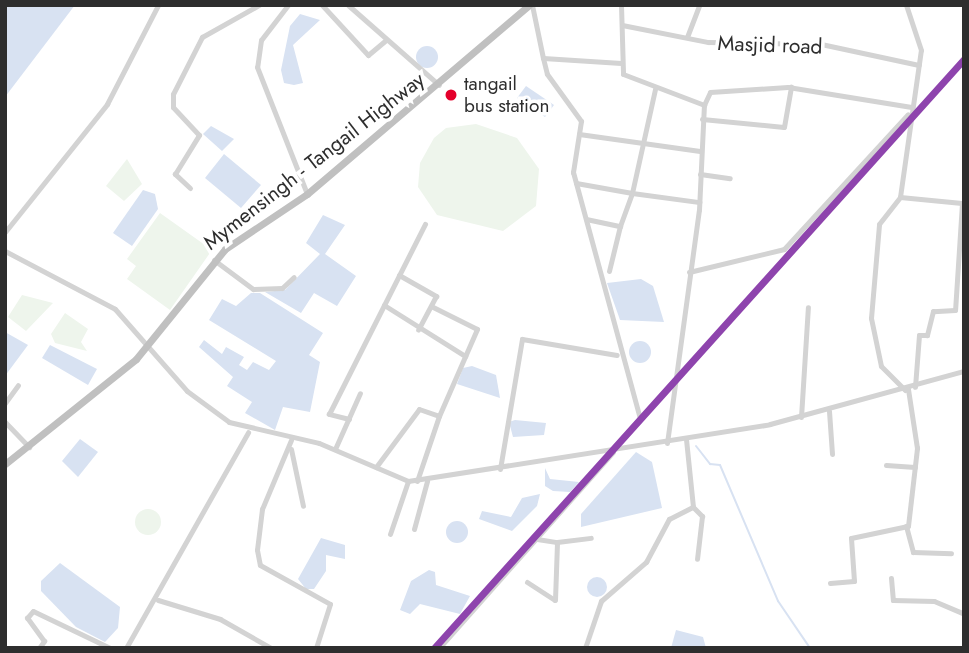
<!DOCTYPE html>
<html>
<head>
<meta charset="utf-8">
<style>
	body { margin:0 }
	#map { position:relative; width:969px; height:653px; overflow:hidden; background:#fff; font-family:Jost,sans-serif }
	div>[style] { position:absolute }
	.green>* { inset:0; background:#eef5ec }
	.round { border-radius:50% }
	.water>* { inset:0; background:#d8e2f2 }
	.stream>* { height:2px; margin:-1px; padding:0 1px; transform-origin:1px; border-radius:1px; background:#d8e2f2 }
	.minor>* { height:5px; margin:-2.5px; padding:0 2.5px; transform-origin:2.5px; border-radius:2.5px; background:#d3d3d3 }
	.highway>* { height:7px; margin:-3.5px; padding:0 3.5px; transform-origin:3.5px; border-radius:3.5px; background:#c0c0c0 }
	.rail-1>* { height:7px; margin:-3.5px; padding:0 3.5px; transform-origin:3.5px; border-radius:3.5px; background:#8e44ad }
	.dots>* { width:19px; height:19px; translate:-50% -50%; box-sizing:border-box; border:4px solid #fff; border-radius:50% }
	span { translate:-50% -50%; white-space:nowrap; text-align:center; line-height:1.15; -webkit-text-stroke:7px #fff; paint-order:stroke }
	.bus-label { font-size:19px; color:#2e2e2e }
	.left { translate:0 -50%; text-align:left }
	.street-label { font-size:21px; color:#2e2e2e }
	.frame { position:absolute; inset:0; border:7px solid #2e2e2e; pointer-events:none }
</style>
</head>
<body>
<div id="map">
	<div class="green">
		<div style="clip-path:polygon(476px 124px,517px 138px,539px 169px,536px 206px,503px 231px,437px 215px,418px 187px,420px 163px,434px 138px,446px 128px)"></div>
		<div style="clip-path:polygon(127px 159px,142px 184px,124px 201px,106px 186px)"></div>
		<div style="clip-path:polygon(160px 213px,212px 250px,170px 310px,127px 279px,136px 266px,127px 259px)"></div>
		<div style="clip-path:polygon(22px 295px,53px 303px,26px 331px,8px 317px)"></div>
		<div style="clip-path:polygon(65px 313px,88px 329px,81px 342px,87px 351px,55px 343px,51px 334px)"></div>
		<div class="round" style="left:135px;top:509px;width:26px;height:26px"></div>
	</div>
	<div class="water">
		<div style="clip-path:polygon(5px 5px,75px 5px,5px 97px)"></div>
		<div style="clip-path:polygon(300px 14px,320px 20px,293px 45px,303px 83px,294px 85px,284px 83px,281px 70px,290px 26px)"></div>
		<div class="round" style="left:416px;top:46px;width:22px;height:22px"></div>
		<div style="clip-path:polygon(526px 86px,554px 105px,545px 117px,517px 98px)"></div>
		<div style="clip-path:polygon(211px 126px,234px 139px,222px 151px,203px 134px)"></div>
		<div style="clip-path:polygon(224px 154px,261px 185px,241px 208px,205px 178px)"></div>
		<div style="clip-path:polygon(143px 190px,155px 194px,158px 209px,132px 246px,113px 233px)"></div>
		<div style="clip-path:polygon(323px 215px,345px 225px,325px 254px,356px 276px,337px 306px,314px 293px,301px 313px,265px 292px,285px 290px,320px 254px,306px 243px)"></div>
		<div style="clip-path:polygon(641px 279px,653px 286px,664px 322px,620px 320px,607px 283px)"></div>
		<div style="clip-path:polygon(251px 293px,260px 293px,323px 333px,309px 355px,320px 362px,310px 412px,283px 407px,275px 430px,245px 413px,252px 402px,227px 386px,233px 377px,199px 347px,204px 340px,222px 354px,226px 347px,244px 357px,239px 365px,247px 370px,253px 362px,269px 370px,276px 361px,209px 320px,222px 299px,236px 306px)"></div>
		<div style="clip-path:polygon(5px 332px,28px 345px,5px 376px)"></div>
		<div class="round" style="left:629px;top:341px;width:22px;height:22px"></div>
		<div style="clip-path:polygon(50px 345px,97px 369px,88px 385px,42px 358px)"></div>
		<div style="clip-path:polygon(472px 366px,496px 375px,500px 398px,457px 384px,463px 368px)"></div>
		<div style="clip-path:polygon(515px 420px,546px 423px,544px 435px,513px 437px,509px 422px)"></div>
		<div style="clip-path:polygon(80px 439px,98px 452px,78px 477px,62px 461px)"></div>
		<div style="clip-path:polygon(636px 452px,652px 462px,662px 508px,581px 527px,581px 514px)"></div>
		<div style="clip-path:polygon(545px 468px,550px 479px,579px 482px,570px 492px,553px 491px,545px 486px)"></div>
		<div style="clip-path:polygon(540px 494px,537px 506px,512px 531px,479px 519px,482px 511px,511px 517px,522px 498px)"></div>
		<div class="round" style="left:446px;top:521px;width:22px;height:22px"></div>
		<div style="clip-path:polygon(321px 538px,345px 545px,345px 559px,326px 555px,326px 571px,314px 589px,306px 589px,298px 579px)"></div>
		<div style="clip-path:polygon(60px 563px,120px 607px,118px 628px,105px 642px,76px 627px,41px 591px,41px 581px)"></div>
		<div style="clip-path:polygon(429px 570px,435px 572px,436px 585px,470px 596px,460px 614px,420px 604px,410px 614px,400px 610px,411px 581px)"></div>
		<div class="round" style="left:587px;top:577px;width:20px;height:20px"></div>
		<div style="clip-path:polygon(676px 630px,703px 637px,706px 648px,671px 648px)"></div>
	</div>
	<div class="stream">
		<div style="left:696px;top:446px;width:23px;rotate:52deg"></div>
		<div style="left:710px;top:464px;width:10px;rotate:6deg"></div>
		<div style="left:720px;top:465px;width:148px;rotate:66.9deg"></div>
		<div style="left:778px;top:601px;width:57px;rotate:55.8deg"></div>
	</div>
	<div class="minor">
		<div style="left:288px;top:5px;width:44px;rotate:127.6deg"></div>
		<div style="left:261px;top:40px;width:27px;rotate:98deg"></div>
		<div style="left:257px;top:67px;width:136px;rotate:68.5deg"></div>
		<div style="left:322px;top:5px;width:68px;rotate:47.4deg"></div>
		<div style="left:368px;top:55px;width:23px;rotate:-40deg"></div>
		<div style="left:348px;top:5px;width:121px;rotate:41.3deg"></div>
		<div style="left:532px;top:5px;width:54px;rotate:78.3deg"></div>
		<div style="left:621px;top:5px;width:69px;rotate:88.3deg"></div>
		<div style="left:623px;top:74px;width:87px;rotate:20.9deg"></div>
		<div style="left:622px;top:25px;width:88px;rotate:11.2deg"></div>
		<div style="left:708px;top:42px;width:113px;rotate:1deg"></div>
		<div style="left:821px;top:44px;width:100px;rotate:12.1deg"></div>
		<div style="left:687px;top:37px;width:34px;rotate:-69deg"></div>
		<div style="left:621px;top:63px;width:78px;rotate:-176.3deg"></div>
		<div style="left:543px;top:58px;width:16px;rotate:76deg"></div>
		<div style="left:547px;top:74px;width:58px;rotate:54.1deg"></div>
		<div style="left:581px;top:121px;width:52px;rotate:98.9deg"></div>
		<div style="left:573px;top:172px;width:255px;rotate:74.8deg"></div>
		<div style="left:702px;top:119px;width:82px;rotate:5.6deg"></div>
		<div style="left:784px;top:127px;width:41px;rotate:-80.1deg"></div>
		<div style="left:579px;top:134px;width:122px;rotate:8deg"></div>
		<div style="left:700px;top:174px;width:30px;rotate:8deg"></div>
		<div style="left:576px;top:183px;width:57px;rotate:10.1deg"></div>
		<div style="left:632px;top:193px;width:107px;rotate:-77.5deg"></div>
		<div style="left:190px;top:188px;width:21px;rotate:-137deg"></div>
		<div style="left:175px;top:174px;width:46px;rotate:-58.4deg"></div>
		<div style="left:199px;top:135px;width:38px;rotate:-133deg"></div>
		<div style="left:173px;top:107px;width:13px;rotate:-90deg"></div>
		<div style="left:173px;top:94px;width:64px;rotate:-63deg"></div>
		<div style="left:202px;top:37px;width:65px;rotate:-29.3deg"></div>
		<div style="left:900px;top:197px;width:62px;rotate:5.5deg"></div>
		<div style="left:962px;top:203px;width:107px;rotate:93.7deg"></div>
		<div style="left:955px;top:310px;width:22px;rotate:177deg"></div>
		<div style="left:933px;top:311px;width:25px;rotate:104deg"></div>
		<div style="left:927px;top:335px;width:8px;rotate:180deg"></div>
		<div style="left:919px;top:335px;width:52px;rotate:94.4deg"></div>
		<div style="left:586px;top:219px;width:35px;rotate:12deg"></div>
		<div style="left:620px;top:226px;width:35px;rotate:-70deg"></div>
		<div style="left:632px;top:193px;width:68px;rotate:7.7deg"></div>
		<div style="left:5px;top:232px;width:164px;rotate:-51.4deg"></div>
		<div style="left:107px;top:104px;width:111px;rotate:-62.7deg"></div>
		<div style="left:5px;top:251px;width:124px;rotate:27.8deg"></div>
		<div style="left:115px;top:309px;width:109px;rotate:48.7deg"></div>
		<div style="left:187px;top:391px;width:52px;rotate:36.4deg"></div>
		<div style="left:229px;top:422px;width:92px;rotate:13.1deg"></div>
		<div style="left:319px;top:443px;width:97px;rotate:23.1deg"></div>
		<div style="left:408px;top:481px;width:366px;rotate:-8.9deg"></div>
		<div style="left:770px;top:424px;width:201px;rotate:-15.3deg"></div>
		<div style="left:214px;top:260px;width:49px;rotate:36.6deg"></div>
		<div style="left:253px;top:289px;width:29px;rotate:-2deg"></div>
		<div style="left:282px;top:288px;width:16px;rotate:-43deg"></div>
		<div style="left:609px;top:271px;width:46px;rotate:-76.3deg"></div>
		<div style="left:689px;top:272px;width:98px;rotate:-13.6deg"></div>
		<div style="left:784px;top:249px;width:183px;rotate:-47.4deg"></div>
		<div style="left:399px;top:275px;width:43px;rotate:29.6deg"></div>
		<div style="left:436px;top:296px;width:38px;rotate:118deg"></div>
		<div style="left:384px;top:305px;width:96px;rotate:32.2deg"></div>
		<div style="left:905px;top:390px;width:34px;rotate:-135deg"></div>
		<div style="left:881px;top:366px;width:49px;rotate:-101.8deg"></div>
		<div style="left:871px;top:318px;width:94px;rotate:-85.1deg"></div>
		<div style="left:879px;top:224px;width:34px;rotate:-52deg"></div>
		<div style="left:900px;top:197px;width:148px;rotate:-81.9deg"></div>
		<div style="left:921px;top:50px;width:47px;rotate:-108.4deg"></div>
		<div style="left:5px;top:403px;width:22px;rotate:-54deg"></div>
		<div style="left:829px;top:411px;width:43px;rotate:86deg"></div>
		<div style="left:801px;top:417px;width:110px;rotate:-86.4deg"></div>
		<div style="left:349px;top:419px;width:21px;rotate:-166deg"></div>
		<div style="left:329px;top:414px;width:213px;rotate:-63.2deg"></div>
		<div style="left:5px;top:422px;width:35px;rotate:46deg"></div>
		<div style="left:291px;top:440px;width:75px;rotate:112.8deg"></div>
		<div style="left:262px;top:509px;width:41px;rotate:97deg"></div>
		<div style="left:257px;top:550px;width:15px;rotate:79deg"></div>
		<div style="left:260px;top:565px;width:80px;rotate:29.1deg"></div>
		<div style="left:330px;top:604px;width:46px;rotate:107.7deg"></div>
		<div style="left:667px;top:443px;width:235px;rotate:-82.2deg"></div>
		<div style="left:699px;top:210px;width:105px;rotate:-87.3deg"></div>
		<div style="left:704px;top:105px;width:14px;rotate:-65deg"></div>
		<div style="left:710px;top:92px;width:78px;rotate:-3.7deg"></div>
		<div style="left:788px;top:87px;width:125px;rotate:9.2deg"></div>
		<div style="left:291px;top:449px;width:58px;rotate:78.1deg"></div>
		<div style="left:335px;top:449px;width:61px;rotate:-65.9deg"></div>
		<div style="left:886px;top:465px;width:29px;rotate:4deg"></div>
		<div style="left:376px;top:467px;width:72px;rotate:-53.4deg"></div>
		<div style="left:419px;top:409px;width:21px;rotate:19deg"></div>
		<div style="left:439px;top:416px;width:95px;rotate:-66.4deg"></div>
		<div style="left:477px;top:329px;width:51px;rotate:-153.4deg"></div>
		<div style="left:500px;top:469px;width:132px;rotate:-80.4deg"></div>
		<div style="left:522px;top:339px;width:96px;rotate:9.6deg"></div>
		<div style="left:417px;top:481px;width:69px;rotate:-71.3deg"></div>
		<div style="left:693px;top:507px;width:13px;rotate:45deg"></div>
		<div style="left:702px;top:516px;width:43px;rotate:96.6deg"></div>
		<div style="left:906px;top:526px;width:27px;rotate:75deg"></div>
		<div style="left:913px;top:552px;width:38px;rotate:2deg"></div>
		<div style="left:414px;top:529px;width:50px;rotate:-74.8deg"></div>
		<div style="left:390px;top:534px;width:56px;rotate:-71.2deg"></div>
		<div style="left:537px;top:539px;width:20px;rotate:9deg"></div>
		<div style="left:891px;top:578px;width:22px;rotate:85deg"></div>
		<div style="left:893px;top:600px;width:41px;rotate:1.4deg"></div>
		<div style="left:934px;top:601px;width:33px;rotate:23deg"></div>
		<div style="left:527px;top:582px;width:33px;rotate:33deg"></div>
		<div style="left:555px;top:600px;width:58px;rotate:-88deg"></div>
		<div style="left:557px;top:542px;width:34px;rotate:-7deg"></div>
		<div style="left:830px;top:583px;width:24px;rotate:-5deg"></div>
		<div style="left:854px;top:581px;width:43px;rotate:-94deg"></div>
		<div style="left:851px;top:538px;width:58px;rotate:-11.9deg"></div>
		<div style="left:908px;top:526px;width:79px;rotate:-83.4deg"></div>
		<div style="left:917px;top:448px;width:60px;rotate:-98.7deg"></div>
		<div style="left:158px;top:600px;width:65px;rotate:17deg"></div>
		<div style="left:220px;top:619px;width:59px;rotate:29.6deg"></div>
		<div style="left:39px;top:648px;width:9px;rotate:-54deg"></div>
		<div style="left:44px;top:641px;width:29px;rotate:-126deg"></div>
		<div style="left:27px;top:618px;width:9px;rotate:-49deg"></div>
		<div style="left:33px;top:611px;width:85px;rotate:25.7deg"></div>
		<div style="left:126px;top:648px;width:248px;rotate:-60.5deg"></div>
		<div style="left:439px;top:648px;width:262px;rotate:-48.4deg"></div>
		<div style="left:585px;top:648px;width:50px;rotate:-71.2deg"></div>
		<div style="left:601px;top:601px;width:60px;rotate:-40.9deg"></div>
		<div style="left:646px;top:562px;width:49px;rotate:-61.9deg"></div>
		<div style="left:669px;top:519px;width:27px;rotate:-27deg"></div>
		<div style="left:693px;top:507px;width:68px;rotate:-95.9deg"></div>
	</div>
	<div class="highway">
		<div style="left:5px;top:464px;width:168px;rotate:-38.7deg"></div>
		<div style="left:136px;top:359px;width:141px;rotate:-51deg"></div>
		<div style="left:225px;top:249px;width:99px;rotate:-33.9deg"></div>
		<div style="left:307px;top:194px;width:292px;rotate:-40.4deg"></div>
	</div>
	<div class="rail-1">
		<div style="left:434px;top:648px;width:792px;rotate:-48.02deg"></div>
	</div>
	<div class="dots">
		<div style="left:451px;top:95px;background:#e4002b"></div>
	</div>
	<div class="bus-label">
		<span class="left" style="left:464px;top:95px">tangail<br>bus station</span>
	</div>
	<div class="street-label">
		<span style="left:770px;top:45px;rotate:2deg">Masjid road</span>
		<span style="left:314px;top:161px;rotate:-38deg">Mymensingh - Tangail Highway</span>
	</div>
	<div class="frame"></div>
</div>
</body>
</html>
